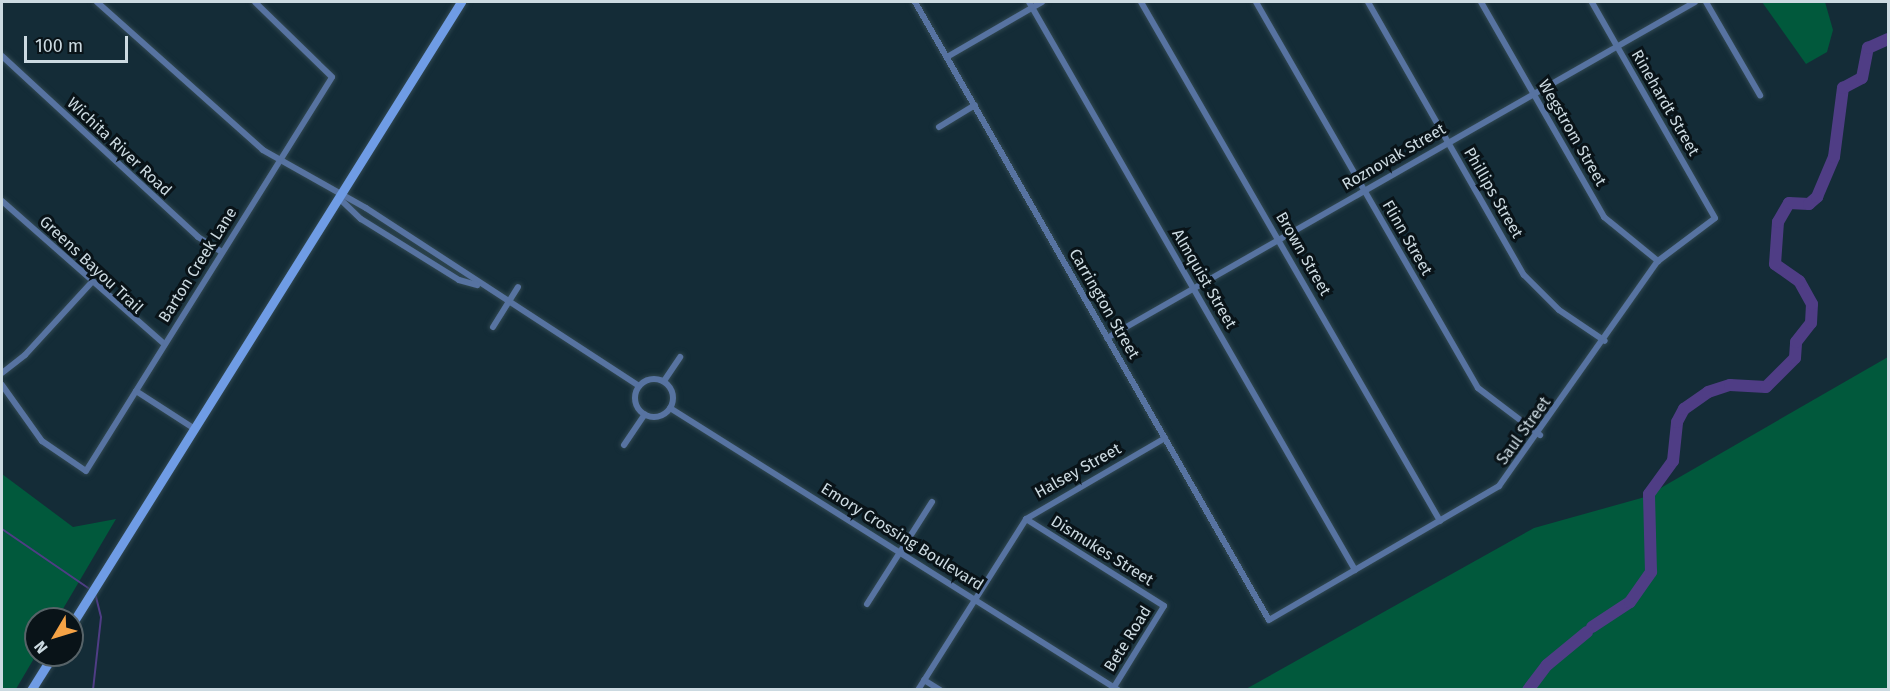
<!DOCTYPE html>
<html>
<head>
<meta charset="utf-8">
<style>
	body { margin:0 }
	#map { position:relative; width:1890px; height:691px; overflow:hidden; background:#142c37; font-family:"Fira Sans",sans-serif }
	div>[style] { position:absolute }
	.green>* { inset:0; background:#01593c }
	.stream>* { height:2px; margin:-1px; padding:0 1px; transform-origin:1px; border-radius:1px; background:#4f3d85 }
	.river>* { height:12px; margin:-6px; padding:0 6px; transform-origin:6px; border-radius:6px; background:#4f3d85 }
	.roads { filter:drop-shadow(0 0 2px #314852) drop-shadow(0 0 2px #314852) }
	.minor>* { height:6px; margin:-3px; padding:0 3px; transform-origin:3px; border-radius:3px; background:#5773a1 }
	.minor>.ring { margin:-3px; padding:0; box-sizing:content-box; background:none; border:6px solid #5773a1; border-radius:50% }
	.secondary>* { height:9px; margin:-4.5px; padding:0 4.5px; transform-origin:4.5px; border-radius:4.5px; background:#6f9ce5 }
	span { translate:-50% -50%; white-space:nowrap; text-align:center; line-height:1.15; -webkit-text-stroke:6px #091318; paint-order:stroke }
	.street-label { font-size:16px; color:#ccdae1 }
	.frame { position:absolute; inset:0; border:3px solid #ccdae1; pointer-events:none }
	.north { position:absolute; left:24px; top:607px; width:60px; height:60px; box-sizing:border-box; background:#091318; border:2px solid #576368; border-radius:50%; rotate:232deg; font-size:16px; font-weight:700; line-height:24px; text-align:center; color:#ccdae1 }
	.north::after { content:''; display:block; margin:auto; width:21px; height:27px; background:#f5a346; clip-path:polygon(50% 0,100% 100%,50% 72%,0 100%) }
	.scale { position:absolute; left:24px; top:36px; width:104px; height:27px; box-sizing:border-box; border:3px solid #ccdae1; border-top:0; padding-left:8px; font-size:18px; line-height:21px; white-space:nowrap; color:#ccdae1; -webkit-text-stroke:4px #091318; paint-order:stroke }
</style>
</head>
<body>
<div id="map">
	<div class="green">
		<div style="clip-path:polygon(1762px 2px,1825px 2px,1833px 30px,1827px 52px,1806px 64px)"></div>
		<div style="clip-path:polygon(1888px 357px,1888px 689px,1246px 689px,1534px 528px,1645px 497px)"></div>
		<div style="clip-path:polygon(2px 474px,73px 527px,116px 519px,57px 619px,36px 619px,36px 655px,16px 689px,2px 689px)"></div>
	</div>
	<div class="stream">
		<div style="left:2px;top:529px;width:108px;rotate:34.4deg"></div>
		<div style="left:93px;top:690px;width:73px;rotate:-83.7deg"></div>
		<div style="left:101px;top:617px;width:25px;rotate:-104deg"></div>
	</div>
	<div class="river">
		<div style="left:1592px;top:627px;width:45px;rotate:-33.3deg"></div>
		<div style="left:1630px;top:602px;width:37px;rotate:-55deg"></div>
		<div style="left:1651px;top:572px;width:78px;rotate:-91.5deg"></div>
		<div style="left:1649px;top:494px;width:41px;rotate:-54deg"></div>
		<div style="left:1673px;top:461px;width:39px;rotate:-84deg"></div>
		<div style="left:1677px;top:422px;width:15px;rotate:-62deg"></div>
		<div style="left:1684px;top:409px;width:29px;rotate:-35deg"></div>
		<div style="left:1708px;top:392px;width:23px;rotate:-18deg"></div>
		<div style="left:1730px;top:385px;width:36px;rotate:3deg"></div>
		<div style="left:1766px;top:387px;width:41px;rotate:-45deg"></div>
		<div style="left:1795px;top:358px;width:16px;rotate:-86deg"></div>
		<div style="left:1796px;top:342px;width:24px;rotate:-52deg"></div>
		<div style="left:1811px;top:323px;width:19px;rotate:-87deg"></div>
		<div style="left:1812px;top:304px;width:26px;rotate:-119deg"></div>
		<div style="left:1799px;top:281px;width:29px;rotate:-145deg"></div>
		<div style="left:1775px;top:264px;width:42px;rotate:-85.9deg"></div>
		<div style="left:1778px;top:222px;width:22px;rotate:-60deg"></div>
		<div style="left:1789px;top:203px;width:20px;rotate:3deg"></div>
		<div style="left:1809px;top:204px;width:11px;rotate:-41deg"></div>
		<div style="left:1817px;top:197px;width:43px;rotate:-67deg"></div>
		<div style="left:1834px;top:157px;width:70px;rotate:-82.6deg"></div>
		<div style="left:1843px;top:88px;width:21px;rotate:-28deg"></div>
		<div style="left:1862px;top:78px;width:31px;rotate:-79deg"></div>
		<div style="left:1868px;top:48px;width:22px;rotate:-24deg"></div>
		<div style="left:1528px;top:690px;width:31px;rotate:-53deg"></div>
		<div style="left:1547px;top:665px;width:52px;rotate:-39.5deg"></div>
	</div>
	<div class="roads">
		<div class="minor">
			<div style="left:97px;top:2px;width:222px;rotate:41.7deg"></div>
			<div style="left:263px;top:150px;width:118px;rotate:29.4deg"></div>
			<div style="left:366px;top:208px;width:326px;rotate:33.1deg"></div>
			<div style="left:915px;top:2px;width:712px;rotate:60.2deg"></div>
			<div style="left:1269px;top:620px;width:266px;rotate:-30.2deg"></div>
			<div style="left:1499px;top:486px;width:276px;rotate:-54.8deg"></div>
			<div style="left:1658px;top:261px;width:71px;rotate:-37deg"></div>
			<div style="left:1715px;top:218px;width:249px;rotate:-119.7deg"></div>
			<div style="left:1029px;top:2px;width:655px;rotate:60.15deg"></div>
			<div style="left:1141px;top:2px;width:599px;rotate:60.05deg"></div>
			<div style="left:1256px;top:2px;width:445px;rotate:60.1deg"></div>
			<div style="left:1478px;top:388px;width:78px;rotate:37.2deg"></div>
			<div style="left:1368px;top:2px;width:314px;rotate:60.3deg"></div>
			<div style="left:1524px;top:275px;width:49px;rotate:45deg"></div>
			<div style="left:1559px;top:310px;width:55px;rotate:34deg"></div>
			<div style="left:1481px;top:2px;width:248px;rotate:60.2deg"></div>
			<div style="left:1604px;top:217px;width:70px;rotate:39.2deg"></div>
			<div style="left:1706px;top:2px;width:108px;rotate:59.9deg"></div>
			<div style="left:2px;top:56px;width:267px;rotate:42.7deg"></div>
			<div style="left:198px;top:237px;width:28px;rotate:32deg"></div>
			<div style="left:947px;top:57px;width:110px;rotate:-30.1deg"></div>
			<div style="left:939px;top:127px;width:42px;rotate:-31.4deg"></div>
			<div style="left:340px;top:199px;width:29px;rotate:44deg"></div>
			<div style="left:361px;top:219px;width:115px;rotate:31.9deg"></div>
			<div style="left:459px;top:280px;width:19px;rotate:16deg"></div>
			<div style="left:2px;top:201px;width:216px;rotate:41.4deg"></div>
			<div style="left:493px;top:327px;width:47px;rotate:-58deg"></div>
			<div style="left:1107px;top:338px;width:677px;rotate:-29.74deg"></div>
			<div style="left:2px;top:373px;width:29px;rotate:-38deg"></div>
			<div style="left:25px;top:355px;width:98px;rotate:-47.5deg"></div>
			<div class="ring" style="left:635px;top:379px;width:32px;height:32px"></div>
			<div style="left:664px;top:381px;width:29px;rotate:-56deg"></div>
			<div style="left:2px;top:385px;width:69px;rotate:54.5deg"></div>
			<div style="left:42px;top:441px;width:53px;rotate:34.3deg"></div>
			<div style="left:86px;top:471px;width:464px;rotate:-58deg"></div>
			<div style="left:332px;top:77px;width:107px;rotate:-135.8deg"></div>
			<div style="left:136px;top:391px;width:70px;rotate:32.8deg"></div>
			<div style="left:670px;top:408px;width:529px;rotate:32.19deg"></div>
			<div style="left:624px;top:445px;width:37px;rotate:-56deg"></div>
			<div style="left:1026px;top:519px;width:163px;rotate:32.2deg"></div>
			<div style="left:1164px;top:606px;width:95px;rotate:121.7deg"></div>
			<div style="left:867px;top:604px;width:121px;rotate:-57.5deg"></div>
			<div style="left:924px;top:680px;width:19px;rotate:32deg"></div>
			<div style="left:918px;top:690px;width:202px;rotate:-57.7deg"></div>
			<div style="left:1026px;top:519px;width:161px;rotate:-30.2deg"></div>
		</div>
		<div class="secondary">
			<div style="left:72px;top:624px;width:734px;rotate:-57.98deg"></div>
			<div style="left:31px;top:690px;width:41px;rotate:-57.8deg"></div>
		</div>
	</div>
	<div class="street-label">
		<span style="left:1665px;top:103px;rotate:60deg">Rinehardt Street</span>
		<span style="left:1572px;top:133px;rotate:60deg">Wegstrom Street</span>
		<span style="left:119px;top:147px;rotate:43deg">Wichita River Road</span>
		<span style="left:1394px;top:157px;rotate:-30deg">Roznovak Street</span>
		<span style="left:1493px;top:193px;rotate:60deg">Phillips Street</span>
		<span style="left:1407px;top:238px;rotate:60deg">Flinn Street</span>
		<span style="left:1303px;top:254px;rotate:60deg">Brown Street</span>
		<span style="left:91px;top:265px;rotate:43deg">Greens Bayou Trail</span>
		<span style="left:198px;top:265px;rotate:-58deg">Barton Creek Lane</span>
		<span style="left:1204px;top:279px;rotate:60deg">Almquist Street</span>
		<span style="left:1104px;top:304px;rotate:60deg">Carrington Street</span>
		<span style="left:1524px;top:431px;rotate:-54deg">Saul Street</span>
		<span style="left:1078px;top:471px;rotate:-29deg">Halsey Street</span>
		<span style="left:902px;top:537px;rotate:32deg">Emory Crossing Boulevard</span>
		<span style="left:1102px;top:551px;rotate:32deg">Dismukes Street</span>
		<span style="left:1128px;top:639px;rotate:-58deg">Bete Road</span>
	</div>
	<div class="frame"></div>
	<div class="north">N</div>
	<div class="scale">100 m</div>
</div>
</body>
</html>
